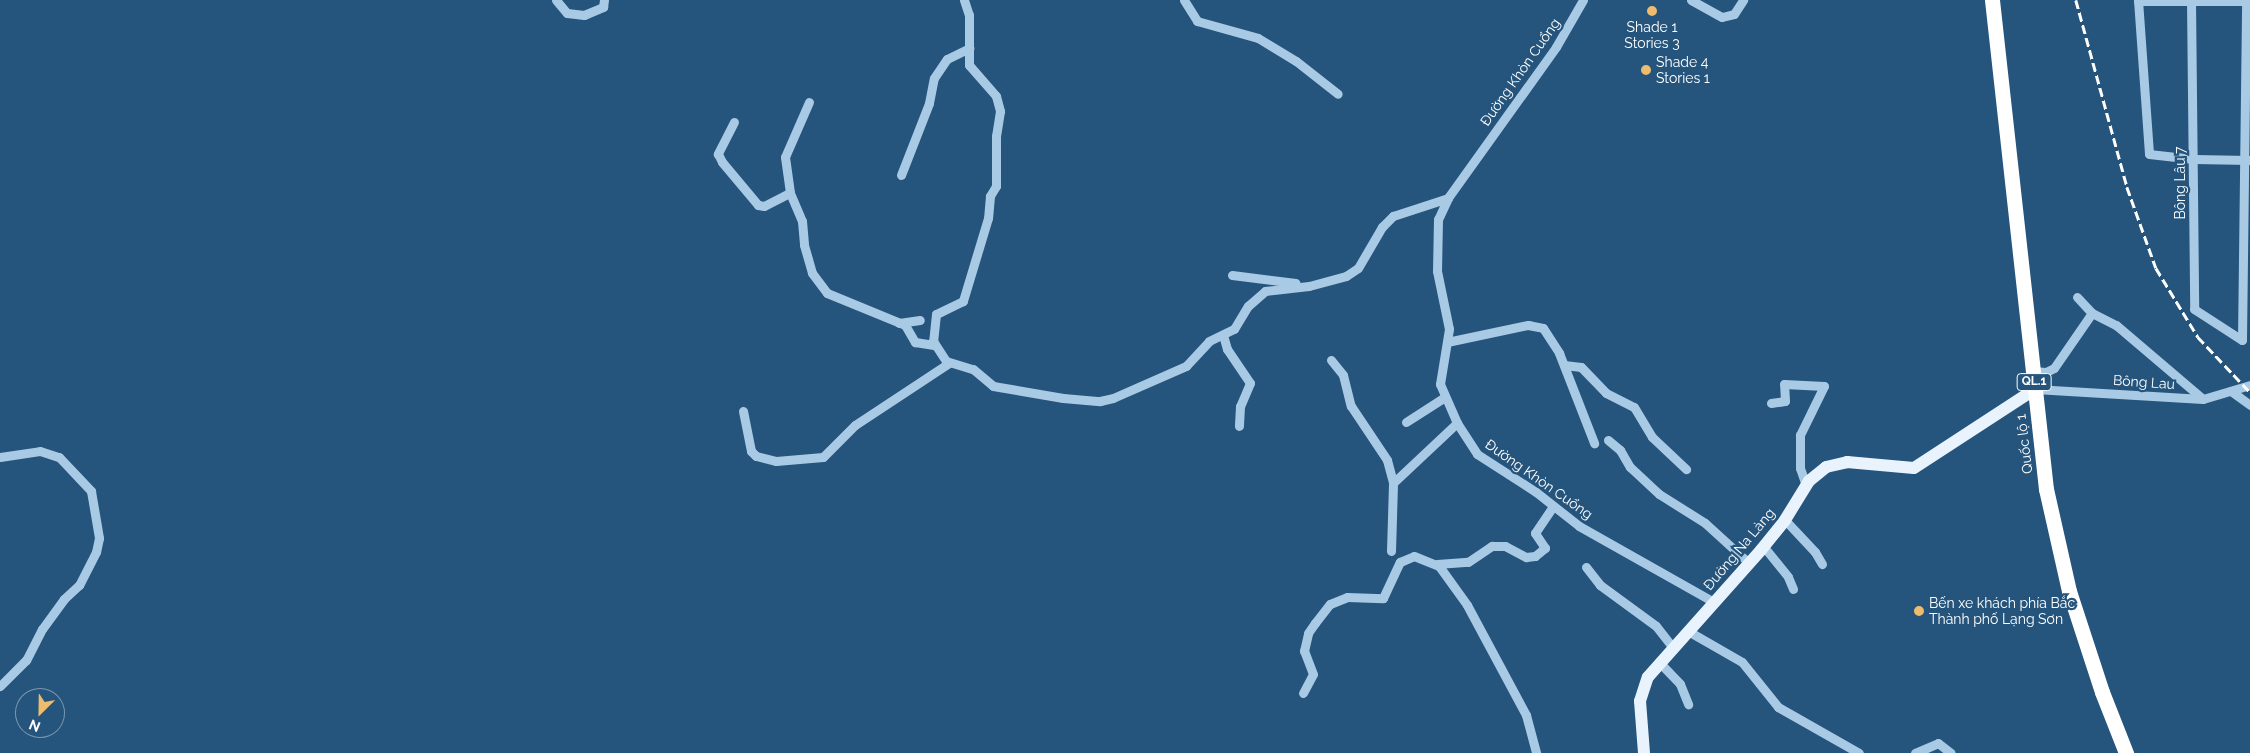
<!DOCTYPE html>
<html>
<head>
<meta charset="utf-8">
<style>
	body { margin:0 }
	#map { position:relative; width:2250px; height:753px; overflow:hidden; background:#25547c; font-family:Raleway,sans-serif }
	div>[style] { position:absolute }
	.minor>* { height:9px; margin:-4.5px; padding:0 4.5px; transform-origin:4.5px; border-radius:4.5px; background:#a9cae5 }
	.major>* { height:12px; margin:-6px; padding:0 6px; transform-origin:6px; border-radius:6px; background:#e9f3fd }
	.highway>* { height:15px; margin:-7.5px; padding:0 7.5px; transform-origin:7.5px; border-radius:7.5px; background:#fff }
	.rail>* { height:2.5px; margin-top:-1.25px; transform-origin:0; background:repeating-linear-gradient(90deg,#fff 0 9px,transparent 0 13px) }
	.dots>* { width:14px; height:14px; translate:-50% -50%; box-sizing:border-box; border:2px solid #25547c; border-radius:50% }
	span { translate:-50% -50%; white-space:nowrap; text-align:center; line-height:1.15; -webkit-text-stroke:4.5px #25547c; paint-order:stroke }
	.shield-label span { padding:1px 4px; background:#25547c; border:1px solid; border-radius:4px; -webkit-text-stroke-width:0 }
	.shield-label { font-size:12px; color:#fff; font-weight:700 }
	.poi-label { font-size:14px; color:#fff }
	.left { translate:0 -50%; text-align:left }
	.street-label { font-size:14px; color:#fff }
	.north { position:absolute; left:15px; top:688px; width:50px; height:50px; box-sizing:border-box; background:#25547c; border:1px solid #7c98b0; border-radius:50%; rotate:203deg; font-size:14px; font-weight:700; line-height:20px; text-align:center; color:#fff }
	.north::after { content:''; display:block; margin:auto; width:18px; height:22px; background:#efbc6d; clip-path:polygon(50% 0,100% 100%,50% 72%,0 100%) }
</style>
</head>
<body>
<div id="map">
	<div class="minor">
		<div style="left:556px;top:0;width:17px;rotate:50deg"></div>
		<div style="left:567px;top:13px;width:17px;rotate:7deg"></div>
		<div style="left:584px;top:15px;width:21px;rotate:-23deg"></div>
		<div style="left:603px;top:7px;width:7px;rotate:-82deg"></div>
		<div style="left:964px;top:0;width:16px;rotate:72deg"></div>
		<div style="left:969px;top:15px;width:50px;rotate:90deg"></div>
		<div style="left:969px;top:65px;width:41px;rotate:48.9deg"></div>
		<div style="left:996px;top:96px;width:16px;rotate:75deg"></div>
		<div style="left:1000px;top:111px;width:25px;rotate:99deg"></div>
		<div style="left:996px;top:136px;width:50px;rotate:90deg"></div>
		<div style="left:996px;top:186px;width:12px;rotate:121deg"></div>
		<div style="left:990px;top:196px;width:22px;rotate:95deg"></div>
		<div style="left:988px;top:218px;width:87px;rotate:106.8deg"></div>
		<div style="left:963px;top:301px;width:30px;rotate:154deg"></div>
		<div style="left:936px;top:314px;width:27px;rotate:96deg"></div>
		<div style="left:933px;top:341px;width:24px;rotate:57deg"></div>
		<div style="left:946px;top:361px;width:28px;rotate:17deg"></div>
		<div style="left:973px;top:369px;width:26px;rotate:40deg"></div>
		<div style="left:993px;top:386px;width:71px;rotate:9.7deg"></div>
		<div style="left:1063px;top:398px;width:37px;rotate:5deg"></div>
		<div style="left:1100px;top:401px;width:13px;rotate:-13deg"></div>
		<div style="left:1113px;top:398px;width:80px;rotate:-23.7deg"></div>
		<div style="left:1186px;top:366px;width:34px;rotate:-47deg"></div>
		<div style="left:1209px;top:341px;width:28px;rotate:-26deg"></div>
		<div style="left:1234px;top:329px;width:27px;rotate:-59deg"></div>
		<div style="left:1248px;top:306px;width:23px;rotate:-41deg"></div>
		<div style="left:1265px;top:291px;width:44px;rotate:-6.5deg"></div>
		<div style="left:1309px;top:286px;width:38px;rotate:-15deg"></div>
		<div style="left:1346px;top:276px;width:14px;rotate:-34deg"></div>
		<div style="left:1358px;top:268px;width:48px;rotate:-59.7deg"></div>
		<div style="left:1382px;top:227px;width:16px;rotate:-45deg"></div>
		<div style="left:1393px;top:216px;width:58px;rotate:-18.1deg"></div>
		<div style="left:1184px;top:0;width:25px;rotate:58deg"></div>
		<div style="left:1197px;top:21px;width:63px;rotate:15.6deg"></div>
		<div style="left:1258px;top:38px;width:44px;rotate:31.2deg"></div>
		<div style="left:1296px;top:61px;width:53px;rotate:38.2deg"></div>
		<div style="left:1583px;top:0;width:54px;rotate:119.9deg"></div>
		<div style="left:1556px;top:47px;width:186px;rotate:125.6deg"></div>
		<div style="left:1448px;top:198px;width:23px;rotate:115deg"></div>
		<div style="left:1438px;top:219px;width:52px;rotate:91.1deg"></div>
		<div style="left:1437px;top:271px;width:59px;rotate:78.3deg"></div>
		<div style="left:1449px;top:329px;width:56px;rotate:99.3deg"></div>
		<div style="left:1440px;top:384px;width:43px;rotate:66.4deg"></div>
		<div style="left:1457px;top:423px;width:37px;rotate:57deg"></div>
		<div style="left:1477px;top:454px;width:70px;rotate:32.8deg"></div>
		<div style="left:1536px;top:492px;width:55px;rotate:38.3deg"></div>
		<div style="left:1579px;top:526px;width:155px;rotate:29.4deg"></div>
		<div style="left:1691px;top:0;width:35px;rotate:29deg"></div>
		<div style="left:1722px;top:17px;width:12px;rotate:-14deg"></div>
		<div style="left:1734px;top:14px;width:17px;rotate:-57deg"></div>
		<div style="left:2138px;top:0;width:154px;rotate:85.9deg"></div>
		<div style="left:2149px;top:154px;width:45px;rotate:6.3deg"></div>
		<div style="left:2194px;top:159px;width:55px;rotate:1deg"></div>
		<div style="left:2191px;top:0;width:309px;rotate:89.4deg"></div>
		<div style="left:2194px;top:309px;width:57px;rotate:32.9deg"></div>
		<div style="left:2138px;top:1px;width:112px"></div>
		<div style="left:809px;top:102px;width:60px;rotate:113.6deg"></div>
		<div style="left:785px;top:157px;width:36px;rotate:82deg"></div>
		<div style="left:790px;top:193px;width:30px;rotate:67deg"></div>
		<div style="left:802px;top:221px;width:24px;rotate:85deg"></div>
		<div style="left:804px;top:245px;width:29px;rotate:74deg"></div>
		<div style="left:812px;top:273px;width:25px;rotate:53deg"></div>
		<div style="left:827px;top:293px;width:84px;rotate:22.3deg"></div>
		<div style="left:905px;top:325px;width:20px;rotate:60deg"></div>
		<div style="left:915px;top:342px;width:19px;rotate:9deg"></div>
		<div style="left:734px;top:122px;width:36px;rotate:117deg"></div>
		<div style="left:718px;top:154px;width:9px;rotate:63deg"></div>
		<div style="left:722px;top:162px;width:56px;rotate:50.1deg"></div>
		<div style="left:758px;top:205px;width:6px;rotate:9deg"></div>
		<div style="left:764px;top:206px;width:29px;rotate:-27deg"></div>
		<div style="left:901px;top:175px;width:77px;rotate:-68.7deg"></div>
		<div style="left:929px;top:103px;width:25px;rotate:-79deg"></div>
		<div style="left:934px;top:78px;width:23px;rotate:-56deg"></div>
		<div style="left:947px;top:59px;width:25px;rotate:-26deg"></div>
		<div style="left:1232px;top:275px;width:64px;rotate:7.1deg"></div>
		<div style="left:2077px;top:297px;width:22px;rotate:47deg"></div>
		<div style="left:2092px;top:313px;width:27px;rotate:27deg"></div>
		<div style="left:2116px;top:325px;width:114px;rotate:40.4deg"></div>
		<div style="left:899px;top:323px;width:21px;rotate:-8deg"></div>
		<div style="left:1223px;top:335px;width:15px;rotate:74deg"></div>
		<div style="left:1227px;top:349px;width:41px;rotate:55.9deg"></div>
		<div style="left:1250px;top:383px;width:25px;rotate:113deg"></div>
		<div style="left:1240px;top:406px;width:20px;rotate:93deg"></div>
		<div style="left:2242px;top:340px;width:340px;rotate:-89.3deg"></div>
		<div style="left:1447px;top:342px;width:83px;rotate:-11.9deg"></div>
		<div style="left:1528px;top:325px;width:15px;rotate:11deg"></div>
		<div style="left:1543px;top:328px;width:30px;rotate:57deg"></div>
		<div style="left:1559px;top:353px;width:97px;rotate:68.7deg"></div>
		<div style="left:1331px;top:360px;width:19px;rotate:51deg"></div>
		<div style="left:1343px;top:375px;width:32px;rotate:76deg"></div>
		<div style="left:1351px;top:406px;width:65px;rotate:56.3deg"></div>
		<div style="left:1387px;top:460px;width:24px;rotate:75deg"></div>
		<div style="left:1564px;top:365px;width:17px;rotate:7deg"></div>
		<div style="left:1581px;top:367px;width:36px;rotate:46deg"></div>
		<div style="left:1606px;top:393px;width:31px;rotate:27deg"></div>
		<div style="left:1634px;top:407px;width:35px;rotate:59deg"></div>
		<div style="left:1652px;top:437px;width:47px;rotate:43.3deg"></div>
		<div style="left:2032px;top:371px;width:14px;rotate:4deg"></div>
		<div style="left:2046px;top:372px;width:9px;rotate:-27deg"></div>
		<div style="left:2054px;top:368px;width:67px;rotate:-55.4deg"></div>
		<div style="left:2035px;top:389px;width:168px;rotate:3.4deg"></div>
		<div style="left:2203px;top:399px;width:49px;rotate:-16.6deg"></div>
		<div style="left:2231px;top:391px;width:24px;rotate:36deg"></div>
		<div style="left:1771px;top:403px;width:14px;rotate:-8deg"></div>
		<div style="left:1785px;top:401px;width:17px;rotate:-93deg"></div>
		<div style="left:1784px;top:384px;width:40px;rotate:2.9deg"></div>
		<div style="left:1824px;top:386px;width:55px;rotate:116.1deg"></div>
		<div style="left:1800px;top:435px;width:33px;rotate:90deg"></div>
		<div style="left:1800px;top:468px;width:18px;rotate:71deg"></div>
		<div style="left:743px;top:411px;width:41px;rotate:78.7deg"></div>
		<div style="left:751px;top:451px;width:7px;rotate:45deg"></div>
		<div style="left:756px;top:456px;width:21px;rotate:14deg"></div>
		<div style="left:776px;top:461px;width:47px;rotate:-4.9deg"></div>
		<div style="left:823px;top:457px;width:45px;rotate:-45deg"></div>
		<div style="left:855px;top:425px;width:113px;rotate:-33.4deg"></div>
		<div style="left:1406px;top:422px;width:46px;rotate:-32.7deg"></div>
		<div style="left:1608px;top:440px;width:16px;rotate:40deg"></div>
		<div style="left:1620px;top:450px;width:20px;rotate:60deg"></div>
		<div style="left:1630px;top:467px;width:40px;rotate:43deg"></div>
		<div style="left:1659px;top:494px;width:54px;rotate:32.2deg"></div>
		<div style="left:1705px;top:523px;width:59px;rotate:42.3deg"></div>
		<div style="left:0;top:457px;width:40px;rotate:-8.5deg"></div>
		<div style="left:40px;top:451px;width:20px;rotate:18deg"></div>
		<div style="left:59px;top:457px;width:47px;rotate:46.7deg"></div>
		<div style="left:91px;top:491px;width:48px;rotate:80.3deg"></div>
		<div style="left:99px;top:538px;width:14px;rotate:102deg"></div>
		<div style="left:96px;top:552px;width:37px;rotate:117deg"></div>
		<div style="left:79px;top:585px;width:21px;rotate:137deg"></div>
		<div style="left:64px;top:599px;width:37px;rotate:126deg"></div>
		<div style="left:42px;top:629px;width:35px;rotate:117deg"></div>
		<div style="left:26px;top:660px;width:37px;rotate:135deg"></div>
		<div style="left:1785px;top:520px;width:44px;rotate:46.8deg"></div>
		<div style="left:1815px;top:552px;width:14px;rotate:60deg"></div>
		<div style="left:1764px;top:547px;width:38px;rotate:51deg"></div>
		<div style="left:1788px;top:577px;width:13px;rotate:67deg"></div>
		<div style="left:1391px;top:551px;width:68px;rotate:-88.3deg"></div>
		<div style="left:1393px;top:483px;width:88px;rotate:-43.2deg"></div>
		<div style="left:1437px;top:564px;width:31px;rotate:-4deg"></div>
		<div style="left:1468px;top:562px;width:29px;rotate:-34deg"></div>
		<div style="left:1492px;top:546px;width:13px"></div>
		<div style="left:1505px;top:546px;width:24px;rotate:28deg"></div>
		<div style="left:1526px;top:557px;width:9px;rotate:-6deg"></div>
		<div style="left:1535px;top:556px;width:13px;rotate:-39deg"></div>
		<div style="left:1545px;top:548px;width:18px;rotate:-124deg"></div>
		<div style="left:1535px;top:533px;width:32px;rotate:-56deg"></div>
		<div style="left:1586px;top:567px;width:23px;rotate:52deg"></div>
		<div style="left:1600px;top:585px;width:69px;rotate:36.2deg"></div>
		<div style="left:1656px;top:626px;width:28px;rotate:52deg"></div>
		<div style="left:1688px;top:631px;width:62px;rotate:29.9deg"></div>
		<div style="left:1742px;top:662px;width:58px;rotate:51.3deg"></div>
		<div style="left:1778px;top:707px;width:93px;rotate:29.6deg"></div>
		<div style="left:1659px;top:662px;width:30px;rotate:46deg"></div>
		<div style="left:1680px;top:684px;width:22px;rotate:68deg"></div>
		<div style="left:1303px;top:693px;width:21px;rotate:-62deg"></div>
		<div style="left:1313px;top:674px;width:25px;rotate:-111deg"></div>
		<div style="left:1304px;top:651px;width:18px;rotate:-77deg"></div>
		<div style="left:1308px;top:633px;width:12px;rotate:-55deg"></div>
		<div style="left:1315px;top:623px;width:24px;rotate:-52deg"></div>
		<div style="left:1330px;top:604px;width:18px;rotate:-22deg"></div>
		<div style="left:1347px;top:597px;width:36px;rotate:2deg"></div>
		<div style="left:1383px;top:598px;width:40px;rotate:-65deg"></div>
		<div style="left:1400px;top:562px;width:15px;rotate:-23deg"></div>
		<div style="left:1414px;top:556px;width:27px;rotate:22deg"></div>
		<div style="left:1439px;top:566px;width:48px;rotate:54.3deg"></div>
		<div style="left:1467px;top:605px;width:125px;rotate:61.8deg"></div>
		<div style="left:1526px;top:715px;width:39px;rotate:75deg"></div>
		<div style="left:1915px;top:753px;width:25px;rotate:-23deg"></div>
		<div style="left:1938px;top:743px;width:16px;rotate:38deg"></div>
	</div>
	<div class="major">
		<div style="left:1644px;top:753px;width:52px;rotate:-94.4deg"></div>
		<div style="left:1640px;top:701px;width:25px;rotate:-72deg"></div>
		<div style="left:1648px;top:677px;width:170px;rotate:-48.3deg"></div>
		<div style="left:1761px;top:550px;width:38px;rotate:-51deg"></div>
		<div style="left:1785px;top:520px;width:46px;rotate:-58.4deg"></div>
		<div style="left:1809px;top:481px;width:22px;rotate:-39deg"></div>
		<div style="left:1826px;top:467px;width:22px;rotate:-13deg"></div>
		<div style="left:1847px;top:462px;width:67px;rotate:5.1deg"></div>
		<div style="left:1914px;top:468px;width:145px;rotate:-33.1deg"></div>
	</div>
	<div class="highway">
		<div style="left:1992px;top:0;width:492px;rotate:83.7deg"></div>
		<div style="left:2046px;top:489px;width:105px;rotate:77.3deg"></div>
		<div style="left:2069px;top:591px;width:106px;rotate:71.9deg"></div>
		<div style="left:2102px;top:692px;width:66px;rotate:68.5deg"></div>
	</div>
	<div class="rail">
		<div style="left:2076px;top:0;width:194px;rotate:74.7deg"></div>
		<div style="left:2127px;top:187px;width:86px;rotate:70.3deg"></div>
		<div style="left:2156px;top:268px;width:81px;rotate:58.7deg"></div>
		<div style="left:2198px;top:337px;width:76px;rotate:46.6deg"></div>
	</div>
	<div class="dots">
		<div style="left:1652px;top:11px;background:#efbc6d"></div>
		<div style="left:1646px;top:70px;background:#efbc6d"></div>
		<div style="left:1919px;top:611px;background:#efbc6d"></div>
	</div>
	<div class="shield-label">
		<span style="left:2034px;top:382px">QL.1</span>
	</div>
	<div class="poi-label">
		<span style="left:1652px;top:35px">Shade 1<br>Stories 3</span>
		<span class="left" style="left:1656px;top:70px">Shade 4<br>Stories 1</span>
		<span class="left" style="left:1929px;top:611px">Bến xe khách phía Bắc<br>Thành phố Lạng Sơn</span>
	</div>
	<div class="street-label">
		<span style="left:1520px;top:72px;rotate:-55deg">Đường Khòn Cuổng</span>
		<span style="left:2180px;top:183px;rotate:-90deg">Bông Lâu 7</span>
		<span style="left:2144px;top:382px;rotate:4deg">Bông Lau</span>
		<span style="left:2024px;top:444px;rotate:-97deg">Quốc lộ 1</span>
		<span style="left:1539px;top:479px;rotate:35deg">Đường Khòn Cuổng</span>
		<span style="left:1739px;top:549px;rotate:-50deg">Đường Na Làng</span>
	</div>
	<div class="north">N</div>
</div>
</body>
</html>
